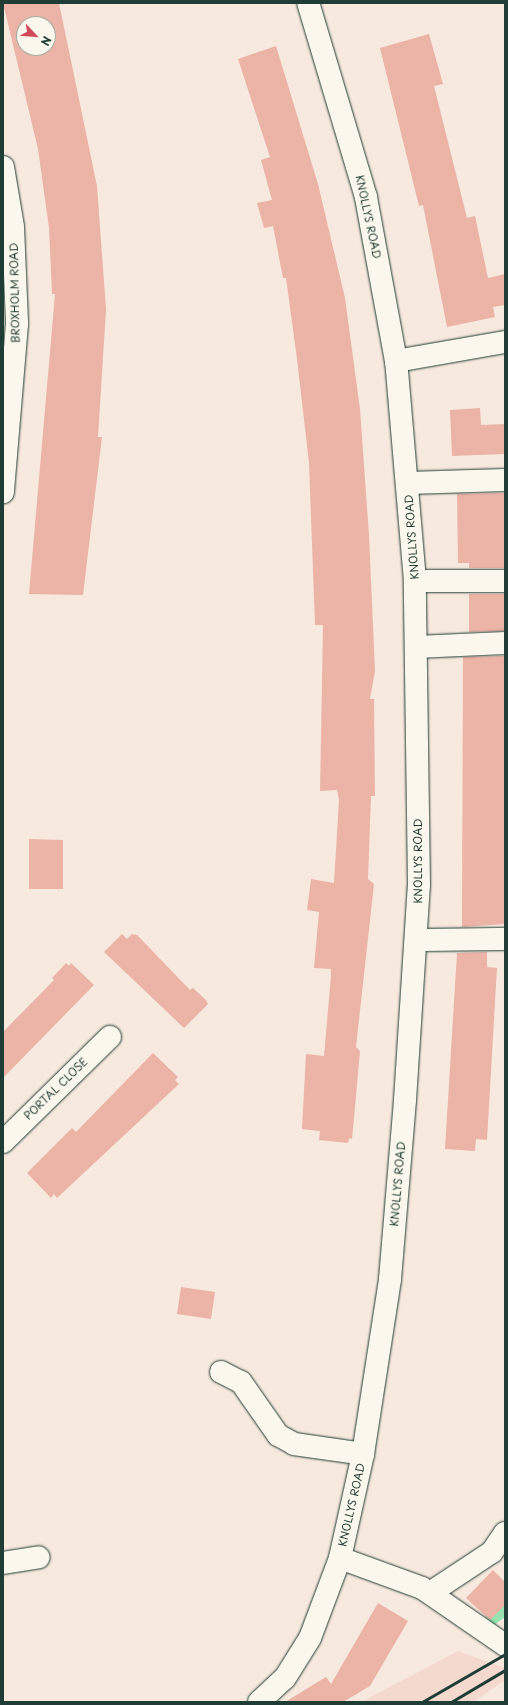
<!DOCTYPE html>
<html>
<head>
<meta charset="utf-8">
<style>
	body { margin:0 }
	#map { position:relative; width:508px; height:1705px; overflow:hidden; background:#f8e9de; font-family:"Playpen Sans",sans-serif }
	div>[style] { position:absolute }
	.built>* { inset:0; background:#f4d9ce }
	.green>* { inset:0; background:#99e2b1 }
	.building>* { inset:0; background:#ecb3a7 }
	.roads { filter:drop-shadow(0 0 1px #1f3d34) drop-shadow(0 0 1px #1f3d34) }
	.minor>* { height:22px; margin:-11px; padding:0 11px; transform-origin:11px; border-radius:11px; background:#fbf7ec }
	.rail>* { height:3px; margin:-1.5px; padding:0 1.5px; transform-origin:1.5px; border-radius:1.5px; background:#1f3d34 }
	span { translate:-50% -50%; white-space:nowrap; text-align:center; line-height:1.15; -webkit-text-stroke:3px #fbf7ec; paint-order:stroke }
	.street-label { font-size:11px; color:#1f3d34 }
	.frame { position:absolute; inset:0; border:4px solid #1f3d34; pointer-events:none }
	.north { position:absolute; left:16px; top:16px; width:40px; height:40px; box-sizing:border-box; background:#fbf7ec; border:1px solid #a3ada2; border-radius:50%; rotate:116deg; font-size:11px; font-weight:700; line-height:16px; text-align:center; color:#1f3d34 }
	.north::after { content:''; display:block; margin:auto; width:14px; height:18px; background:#d1495b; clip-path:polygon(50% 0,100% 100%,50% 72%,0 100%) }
</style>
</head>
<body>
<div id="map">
	<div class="built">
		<div style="clip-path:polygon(458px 1651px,505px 1668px,505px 1680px,473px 1702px,361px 1702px)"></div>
	</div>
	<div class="green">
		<div style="clip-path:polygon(505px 1602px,505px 1617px,494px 1625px,485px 1617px)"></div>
	</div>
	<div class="building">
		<div style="clip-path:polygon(evenodd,3px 3px,59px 3px,97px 186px,106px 309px,98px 437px,102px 437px,83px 595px,29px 594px,55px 294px,52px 294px,49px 228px,38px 149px,3px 3px,24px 24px,48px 24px,48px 48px,24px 48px,24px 24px)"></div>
		<div style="clip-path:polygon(429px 34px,443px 84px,434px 86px,467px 218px,475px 216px,488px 278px,505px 274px,505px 305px,493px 307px,495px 317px,447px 327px,423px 205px,419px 206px,380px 48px)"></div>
		<div style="clip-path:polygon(276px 46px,318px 184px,345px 298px,360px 409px,369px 535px,375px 671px,370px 699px,374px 699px,375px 796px,371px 796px,368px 879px,374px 884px,356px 1047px,360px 1051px,355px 1107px,352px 1139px,349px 1138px,348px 1143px,319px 1140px,320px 1131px,302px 1129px,306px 1054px,324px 1056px,331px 976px,331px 969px,314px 968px,319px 912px,307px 910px,311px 879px,334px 883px,339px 800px,337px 790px,320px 791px,323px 625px,315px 625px,309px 463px,297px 359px,286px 278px,283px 278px,273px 226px,264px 228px,257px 203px,272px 200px,261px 160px,270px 157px,238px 59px)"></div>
		<div style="clip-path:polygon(480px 408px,481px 425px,505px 424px,505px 454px,452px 456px,450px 410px)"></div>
		<div style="clip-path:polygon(505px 493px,505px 568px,469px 568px,469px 563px,458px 563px,457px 494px)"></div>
		<div style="clip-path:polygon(469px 594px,505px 594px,505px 631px,469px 632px)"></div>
		<div style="clip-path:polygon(505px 656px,505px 924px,462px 927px,463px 657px)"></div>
		<div style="clip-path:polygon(29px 839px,63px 840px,63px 889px,29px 889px)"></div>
		<div style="clip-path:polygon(122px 934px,127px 939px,132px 934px,137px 935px,190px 990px,193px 988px,206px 1000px,208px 1004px,184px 1028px,104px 952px)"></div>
		<div style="clip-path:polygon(487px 952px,487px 967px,497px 968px,487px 1140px,476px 1139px,475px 1151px,445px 1149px,457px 953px)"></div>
		<div style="clip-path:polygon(66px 963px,69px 966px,71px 963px,94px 985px,3px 1078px,3px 1032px,54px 980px,52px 978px)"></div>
		<div style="clip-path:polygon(153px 1053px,178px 1077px,175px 1080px,179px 1084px,57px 1198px,54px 1194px,51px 1198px,27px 1173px,72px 1128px,76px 1132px)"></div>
		<div style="clip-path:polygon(181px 1287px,215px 1292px,211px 1319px,177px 1314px)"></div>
		<div style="clip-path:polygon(493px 1570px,505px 1582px,505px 1605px,490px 1620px,466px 1598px)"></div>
		<div style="clip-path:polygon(378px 1603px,408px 1621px,370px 1686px,343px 1702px,285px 1702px,326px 1677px,331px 1684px)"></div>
	</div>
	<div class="roads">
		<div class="minor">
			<div style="left:3px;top:167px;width:61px;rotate:80.5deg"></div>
			<div style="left:13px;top:227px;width:97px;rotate:87.6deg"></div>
			<div style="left:17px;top:324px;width:169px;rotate:94.8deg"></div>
			<div style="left:396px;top:361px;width:111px;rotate:-9.9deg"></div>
			<div style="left:408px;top:483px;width:97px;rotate:-1.8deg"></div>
			<div style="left:415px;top:581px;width:90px"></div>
			<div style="left:416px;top:647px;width:89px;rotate:-2.6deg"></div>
			<div style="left:417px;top:940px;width:88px;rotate:-0.7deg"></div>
			<div style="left:3px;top:1142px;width:150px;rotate:-44.5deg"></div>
			<div style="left:221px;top:1372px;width:22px;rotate:27deg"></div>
			<div style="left:241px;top:1382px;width:65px;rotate:55.1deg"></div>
			<div style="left:278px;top:1435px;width:18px;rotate:29deg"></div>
			<div style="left:294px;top:1444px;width:70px;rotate:8.2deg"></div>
			<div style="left:340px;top:1558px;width:87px;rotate:20.1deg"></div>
			<div style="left:422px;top:1588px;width:101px;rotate:34.5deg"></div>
			<div style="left:3px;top:1563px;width:36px;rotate:-9deg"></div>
			<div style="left:430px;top:1593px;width:74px;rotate:-33.5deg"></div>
			<div style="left:492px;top:1552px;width:23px;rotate:-56deg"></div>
			<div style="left:259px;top:1702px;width:35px;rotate:-43deg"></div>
			<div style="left:285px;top:1678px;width:47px;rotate:-58deg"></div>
			<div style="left:310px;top:1638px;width:85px;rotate:-69.4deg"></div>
			<div style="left:340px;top:1558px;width:107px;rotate:-77.5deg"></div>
			<div style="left:363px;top:1454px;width:177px;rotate:-81.2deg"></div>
			<div style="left:390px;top:1279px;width:180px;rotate:-85.2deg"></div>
			<div style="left:405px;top:1100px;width:214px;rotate:-86.3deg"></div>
			<div style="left:419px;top:886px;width:305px;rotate:-90.8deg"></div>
			<div style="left:415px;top:581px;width:221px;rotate:-94.9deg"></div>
			<div style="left:396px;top:361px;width:167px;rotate:-100.4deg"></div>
			<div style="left:366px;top:197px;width:202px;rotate:-106.6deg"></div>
		</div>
	</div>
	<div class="rail">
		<div style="left:422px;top:1702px;width:96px;rotate:-30deg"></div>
		<div style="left:451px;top:1702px;width:63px;rotate:-30.7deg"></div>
	</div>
	<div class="street-label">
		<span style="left:368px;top:217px;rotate:78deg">KNOLLYS ROAD</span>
		<span style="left:15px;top:293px;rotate:-91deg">BROXHOLM ROAD</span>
		<span style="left:412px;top:537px;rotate:-94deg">KNOLLYS ROAD</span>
		<span style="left:418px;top:861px;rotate:-90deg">KNOLLYS ROAD</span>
		<span style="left:56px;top:1089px;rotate:-44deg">PORTAL CLOSE</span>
		<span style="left:398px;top:1184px;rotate:-85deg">KNOLLYS ROAD</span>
		<span style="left:352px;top:1505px;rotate:-77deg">KNOLLYS ROAD</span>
	</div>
	<div class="frame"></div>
	<div class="north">N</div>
</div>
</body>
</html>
